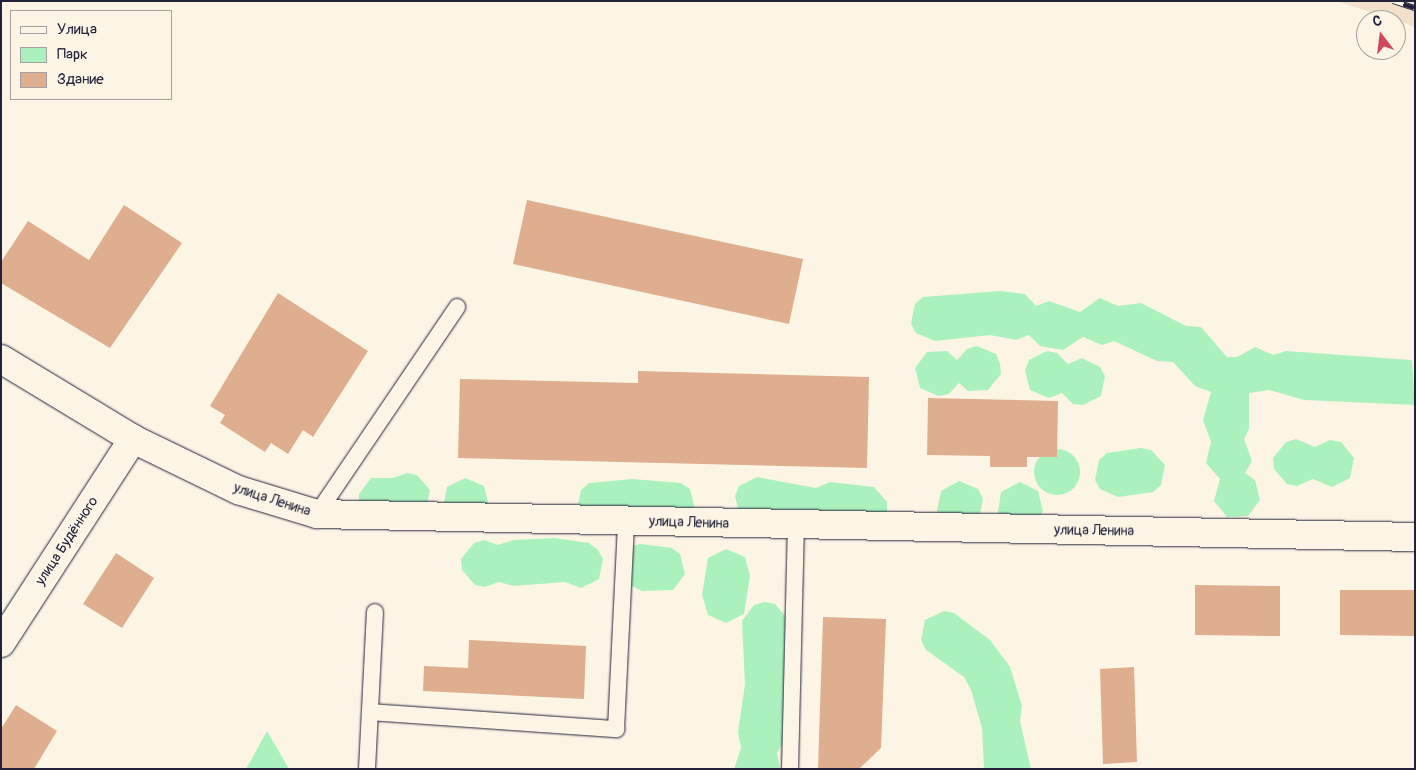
<!DOCTYPE html>
<html>
<head>
<meta charset="utf-8">
<style>
	body { margin:0 }
	#map { position:relative; width:1416px; height:770px; overflow:hidden; background:#fcf5e5; font-family:Pangolin,sans-serif }
	div>[style] { position:absolute }
	.built>* { inset:0; background:#f3e0cb }
	.green>* { inset:0; background:#abf1bd }
	.round { border-radius:50% }
	.building>* { inset:0; background:#deae8f }
	.roads { filter:drop-shadow(0 0 1px #22223b) drop-shadow(0 0 1px #22223b) }
	.service>* { height:16px; margin:-8px; padding:0 8px; transform-origin:8px; border-radius:8px; background:#fcf5e5 }
	.minor>* { height:28px; margin:-14px; padding:0 14px; transform-origin:14px; border-radius:14px; background:#fcf5e5 }
	.rail>* { height:5.5px; margin-top:-2.75px; transform-origin:0; background:repeating-linear-gradient(90deg,#fcf5e5 0 11px,#22223b 0 22px); box-sizing:border-box; border-block:1px solid #22223b }
	span { translate:-50% -50%; white-space:nowrap; text-align:center; line-height:1.15; -webkit-text-stroke:4px #fcf5e5; paint-order:stroke }
	.street-label { font-size:14px; color:#22223b }
	.frame { position:absolute; inset:0; border:2px solid #22223b; pointer-events:none }
	.legend { position:absolute; left:10px; top:10px; width:162px; height:90px; box-sizing:border-box; background:#fcf5e5; border:1px solid #a5a1a1; margin:0; padding:6px 9px; list-style:none; font-size:15px; color:#22223b }
	.legend li { display:flex; align-items:center; gap:10px; height:25px }
	.legend b { width:25px; border:1px solid #a5a1a1 }
	.north { position:absolute; left:1356px; top:10px; width:50px; height:50px; box-sizing:border-box; background:#fcf5e5; border:1px solid #a5a1a1; border-radius:50%; rotate:345deg; font-size:14px; font-weight:700; line-height:20px; text-align:center; color:#22223b }
	.north::after { content:''; display:block; margin:auto; width:18px; height:22px; background:#d1495b; clip-path:polygon(50% 0,100% 100%,50% 72%,0 100%) }
</style>
</head>
<body>
<div id="map">
	<div class="built">
		<div style="clip-path:polygon(1336px 1px,1415px 1px,1415px 27px,1396px 20px)"></div>
	</div>
	<div class="green">
		<div style="clip-path:polygon(1000px 291px,1025px 294px,1036px 306px,1049px 301px,1080px 312px,1100px 298px,1118px 306px,1141px 303px,1186px 326px,1201px 327px,1227px 357px,1237px 357px,1255px 347px,1273px 355px,1286px 351px,1412px 360px,1415px 405px,1304px 400px,1269px 390px,1249px 393px,1249px 429px,1244px 439px,1252px 461px,1245px 473px,1255px 480px,1260px 500px,1248px 516px,1227px 517px,1214px 501px,1220px 479px,1206px 463px,1211px 442px,1203px 420px,1211px 392px,1195px 386px,1173px 362px,1157px 361px,1114px 341px,1102px 345px,1083px 337px,1063px 350px,1040px 346px,1029px 335px,1016px 340px,990px 335px,935px 341px,916px 333px,911px 324px,915px 304px,923px 297px)"></div>
		<div style="clip-path:polygon(977px 346px,996px 354px,1000px 364px,1001px 374px,988px 390px,968px 391px,959px 383px,949px 394px,938px 396px,920px 388px,915px 368px,927px 352px,947px 351px,957px 360px,967px 349px)"></div>
		<div style="clip-path:polygon(1047px 351px,1057px 353px,1068px 364px,1082px 358px,1100px 367px,1105px 376px,1101px 396px,1083px 405px,1073px 404px,1062px 393px,1049px 398px,1030px 390px,1025px 370px,1029px 360px)"></div>
		<div style="clip-path:polygon(1296px 439px,1315px 447px,1330px 440px,1341px 442px,1354px 458px,1350px 478px,1332px 487px,1313px 479px,1297px 486px,1287px 484px,1274px 469px,1273px 458px,1286px 442px)"></div>
		<div style="clip-path:polygon(1141px 448px,1151px 450px,1165px 465px,1161px 485px,1153px 492px,1118px 497px,1100px 489px,1095px 480px,1099px 460px,1107px 453px)"></div>
		<div class="round" style="left:1034px;top:449px;width:46px;height:46px"></div>
		<div style="clip-path:polygon(407px 473px,417px 475px,430px 490px,426px 510px,359px 504px,359px 494px,371px 478px,393px 478px)"></div>
		<div style="clip-path:polygon(757px 477px,816px 488px,830px 482px,874px 487px,887px 502px,887px 513px,740px 516px,735px 496px,739px 486px)"></div>
		<div style="clip-path:polygon(465px 478px,484px 486px,489px 506px,443px 507px,447px 487px)"></div>
		<div style="clip-path:polygon(632px 479px,681px 483px,690px 489px,695px 509px,577px 510px,581px 490px,589px 483px)"></div>
		<div style="clip-path:polygon(959px 481px,978px 489px,983px 499px,979px 519px,942px 520px,937px 511px,941px 491px)"></div>
		<div style="clip-path:polygon(1020px 482px,1038px 491px,1043px 511px,1039px 520px,1002px 521px,998px 512px,1001px 492px)"></div>
		<div style="clip-path:polygon(555px 538px,589px 543px,598px 550px,603px 559px,599px 579px,581px 588px,565px 582px,514px 586px,499px 582px,485px 587px,475px 585px,462px 570px,461px 559px,474px 543px,484px 540px,498px 545px,513px 540px)"></div>
		<div style="clip-path:polygon(641px 544px,672px 548px,680px 554px,685px 574px,673px 590px,642px 591px,623px 582px,631px 546px)"></div>
		<div style="clip-path:polygon(726px 549px,745px 557px,750px 576px,744px 614px,726px 623px,708px 615px,702px 595px,708px 558px)"></div>
		<div style="clip-path:polygon(765px 602px,775px 604px,788px 619px,784px 740px,777px 753px,780px 769px,734px 769px,741px 748px,738px 732px,745px 684px,742px 621px,754px 605px)"></div>
		<div style="clip-path:polygon(944px 611px,954px 613px,990px 640px,1010px 667px,1022px 706px,1020px 721px,1031px 769px,984px 769px,982px 728px,971px 690px,964px 677px,926px 650px,921px 640px,925px 620px)"></div>
		<div style="clip-path:polygon(267px 731px,289px 769px,246px 769px)"></div>
	</div>
	<div class="building">
		<div style="clip-path:polygon(527px 200px,803px 259px,789px 324px,513px 264px)"></div>
		<div style="clip-path:polygon(124px 205px,182px 243px,110px 348px,1px 283px,1px 262px,28px 221px,89px 260px)"></div>
		<div style="clip-path:polygon(278px 293px,368px 351px,313px 437px,303px 430px,288px 454px,271px 443px,265px 452px,220px 423px,225px 415px,210px 406px)"></div>
		<div style="clip-path:polygon(638px 371px,869px 377px,867px 468px,458px 458px,460px 379px,638px 383px)"></div>
		<div style="clip-path:polygon(928px 398px,1058px 401px,1057px 457px,1027px 457px,1027px 467px,990px 467px,990px 456px,927px 455px)"></div>
		<div style="clip-path:polygon(116px 553px,154px 578px,122px 628px,83px 604px)"></div>
		<div style="clip-path:polygon(1195px 585px,1280px 586px,1280px 636px,1195px 635px)"></div>
		<div style="clip-path:polygon(1340px 590px,1415px 590px,1415px 636px,1340px 635px)"></div>
		<div style="clip-path:polygon(823px 617px,886px 619px,881px 748px,859px 769px,818px 769px)"></div>
		<div style="clip-path:polygon(469px 640px,586px 646px,584px 699px,423px 691px,424px 666px,468px 668px)"></div>
		<div style="clip-path:polygon(1134px 667px,1137px 762px,1103px 764px,1100px 669px)"></div>
		<div style="clip-path:polygon(16px 705px,57px 731px,34px 769px,1px 769px,1px 729px)"></div>
	</div>
	<div class="roads">
		<div class="service">
			<div style="left:317px;top:514px;width:250px;rotate:-55.9deg"></div>
			<div style="left:370px;top:712px;width:247px;rotate:4deg"></div>
			<div style="left:616px;top:729px;width:208px;rotate:-87.2deg"></div>
			<div style="left:367px;top:769px;width:157px;rotate:-87.1deg"></div>
			<div style="left:790px;top:769px;width:243px;rotate:-88.6deg"></div>
		</div>
		<div class="minor">
			<div style="left:1px;top:359px;width:154px;rotate:31.2deg"></div>
			<div style="left:133px;top:439px;width:117px;rotate:25.9deg"></div>
			<div style="left:238px;top:490px;width:83px;rotate:16.9deg"></div>
			<div style="left:317px;top:514px;width:1098px;rotate:1.2deg"></div>
			<div style="left:1px;top:643px;width:243px;rotate:-57.1deg"></div>
		</div>
	</div>
	<div class="rail">
		<div style="left:1393px;top:1px;width:23px;rotate:18deg"></div>
	</div>
	<div class="street-label">
		<span style="left:272px;top:500px;rotate:18deg">улица Ленина</span>
		<span style="left:689px;top:523px;rotate:2deg">улица Ленина</span>
		<span style="left:1094px;top:531px;rotate:1deg">улица Ленина</span>
		<span style="left:67px;top:541px;rotate:-57deg">улица Будённого</span>
	</div>
	<div class="frame"></div>
	<ul class="legend">
	<li><b style="height:6px;background:#fcf5e5"></b>Улица</li>
	<li><b style="height:14px;background:#abf1bd"></b>Парк</li>
	<li><b style="height:14px;background:#deae8f"></b>Здание</li>
	</ul>
	<div class="north">С</div>
</div>
</body>
</html>
